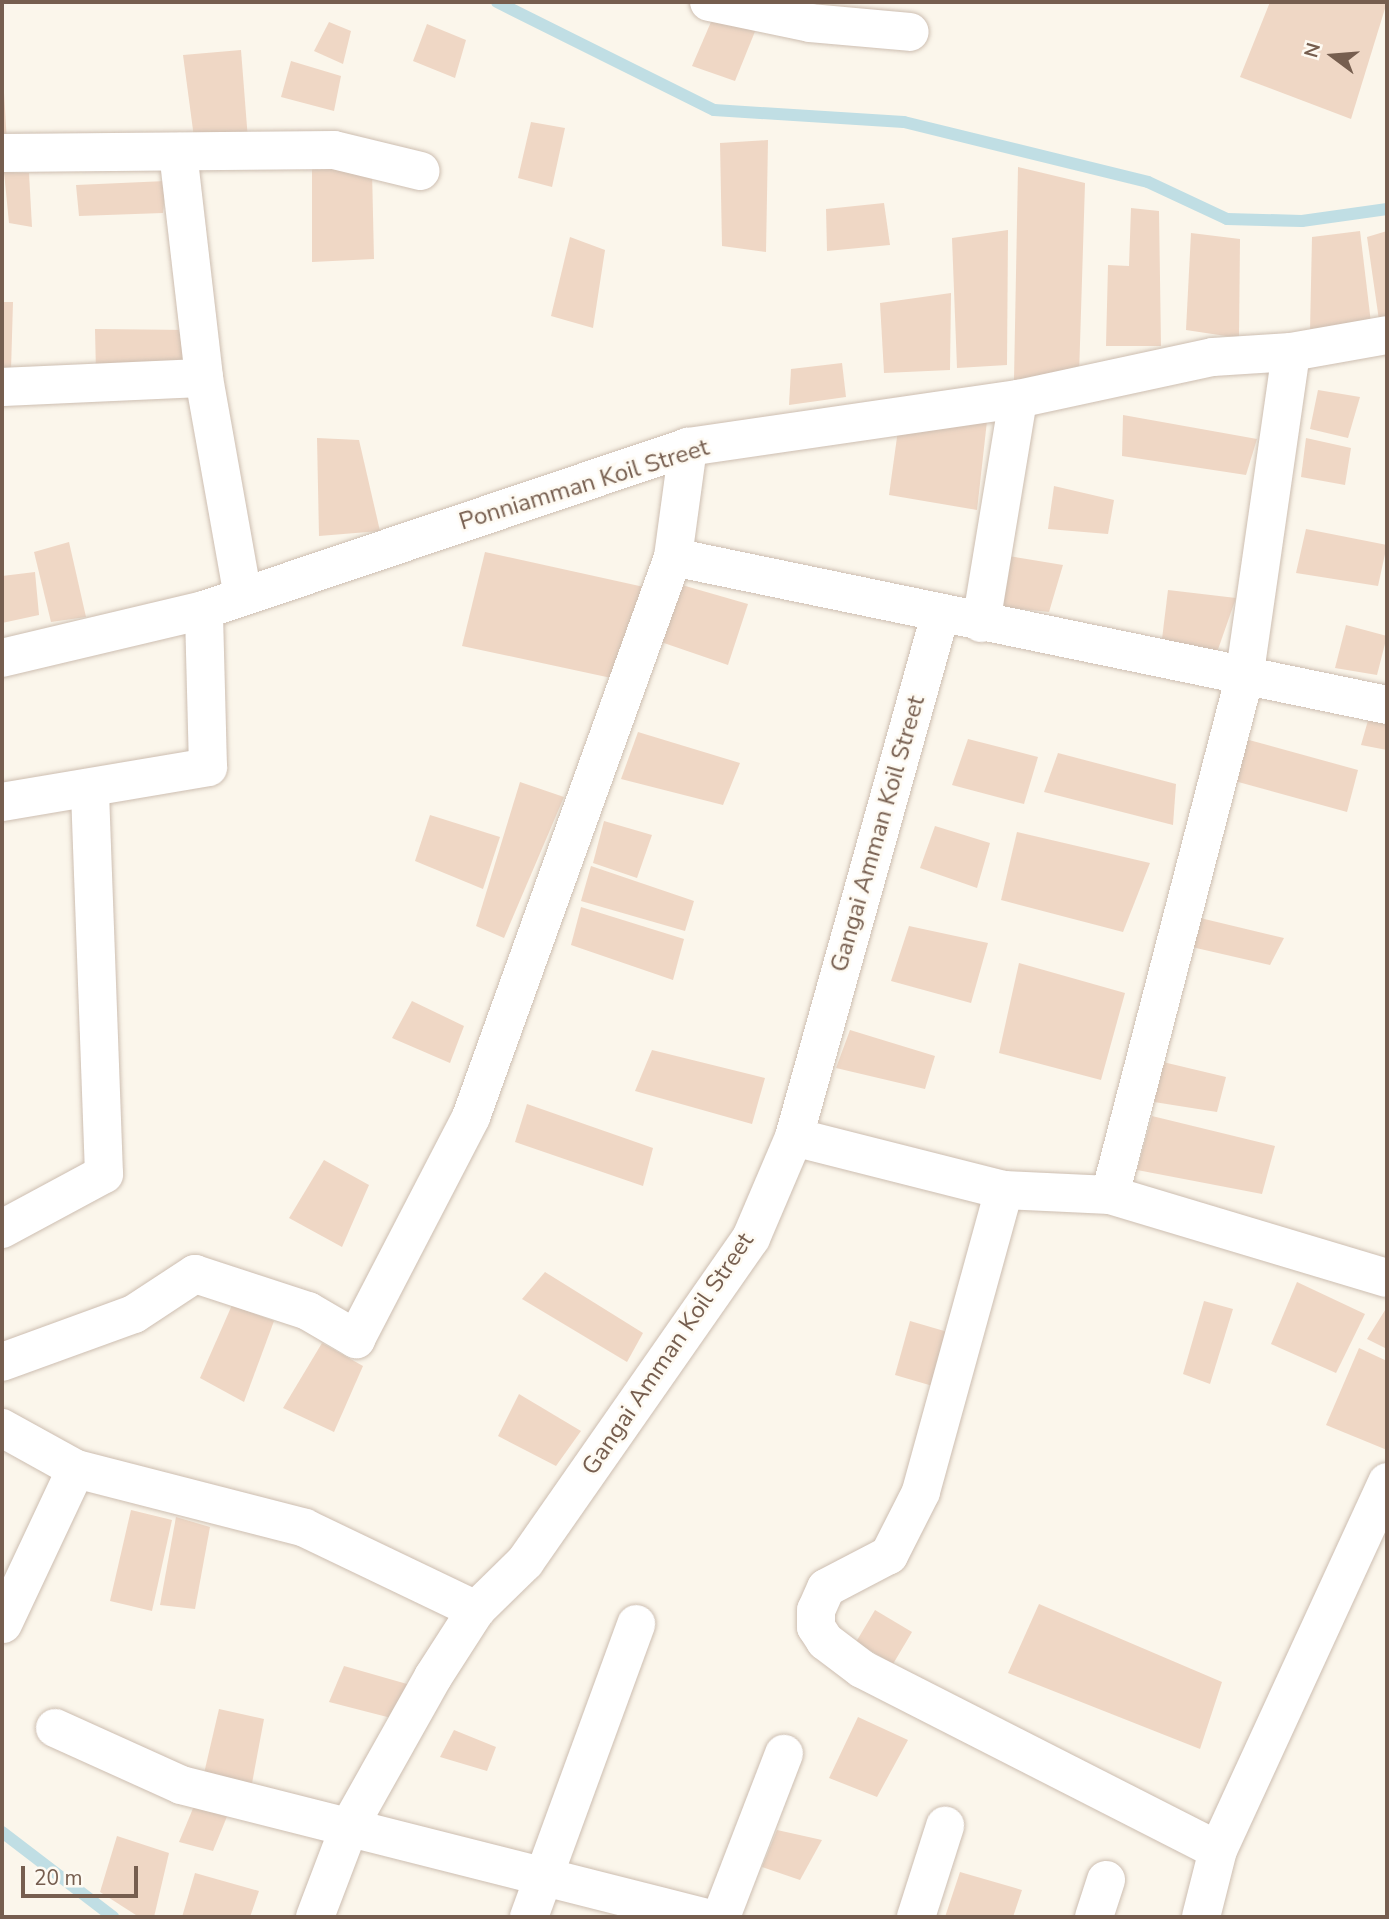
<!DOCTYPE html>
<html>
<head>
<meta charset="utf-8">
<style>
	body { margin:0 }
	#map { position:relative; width:1389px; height:1919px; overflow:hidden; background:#fbf6eb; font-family:"Nunito Sans",sans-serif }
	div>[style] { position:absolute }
	.stream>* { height:12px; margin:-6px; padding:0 6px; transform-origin:6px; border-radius:6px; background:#c0dee4 }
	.building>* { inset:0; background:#efd7c5 }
	.roads { filter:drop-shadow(0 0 2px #cdbeb1) drop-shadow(0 0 2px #cdbeb1) }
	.minor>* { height:38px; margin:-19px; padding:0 19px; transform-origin:19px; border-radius:19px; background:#fff }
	span { translate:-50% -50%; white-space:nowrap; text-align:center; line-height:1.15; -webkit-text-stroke:5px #fefaf2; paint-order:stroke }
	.street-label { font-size:24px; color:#765e4f }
	.frame { position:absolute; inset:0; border:4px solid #765e4f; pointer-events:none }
	.north { position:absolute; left:1298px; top:21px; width:70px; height:70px; -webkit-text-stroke:5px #fefaf2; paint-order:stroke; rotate:286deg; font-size:19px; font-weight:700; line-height:28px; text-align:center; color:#765e4f }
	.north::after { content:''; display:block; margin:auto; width:24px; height:32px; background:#765e4f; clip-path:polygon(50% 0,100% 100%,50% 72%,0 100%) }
	.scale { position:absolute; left:21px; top:1866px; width:117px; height:32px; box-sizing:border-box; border:4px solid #765e4f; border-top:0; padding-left:9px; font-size:21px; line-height:24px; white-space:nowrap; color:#765e4f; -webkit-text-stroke:5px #fefaf2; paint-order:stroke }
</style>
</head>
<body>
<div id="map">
	<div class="stream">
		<div style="left:497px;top:2px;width:242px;rotate:26.5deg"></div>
		<div style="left:714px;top:110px;width:190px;rotate:3.6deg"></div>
		<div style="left:904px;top:122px;width:251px;rotate:13.8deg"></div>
		<div style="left:1148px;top:182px;width:87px;rotate:25.1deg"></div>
		<div style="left:1227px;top:219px;width:75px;rotate:1.5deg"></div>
		<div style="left:1302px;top:221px;width:86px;rotate:-8deg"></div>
		<div style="left:2px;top:1832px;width:140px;rotate:37.4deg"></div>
	</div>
	<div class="building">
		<div style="clip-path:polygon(1270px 2px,1387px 2px,1351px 119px,1240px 77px)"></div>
		<div style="clip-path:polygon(714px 15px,756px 29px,735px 81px,692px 66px)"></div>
		<div style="clip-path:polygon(329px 22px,351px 31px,343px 64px,314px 51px)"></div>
		<div style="clip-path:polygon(427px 24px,466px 40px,455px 78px,413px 61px)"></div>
		<div style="clip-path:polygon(241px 50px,248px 140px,195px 145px,183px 55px)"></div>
		<div style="clip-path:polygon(291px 61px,341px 76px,334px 111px,281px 97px)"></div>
		<div style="clip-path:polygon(2px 93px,4px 93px,7px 142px,2px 143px)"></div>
		<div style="clip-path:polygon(531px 122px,565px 128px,552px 187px,518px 178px)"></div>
		<div style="clip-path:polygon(768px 140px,766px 252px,722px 246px,720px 143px)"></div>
		<div style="clip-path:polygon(1018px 167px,1085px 183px,1079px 376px,1014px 380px)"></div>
		<div style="clip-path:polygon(312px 168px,372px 170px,374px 259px,312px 262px)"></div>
		<div style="clip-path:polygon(4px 172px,29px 173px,32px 227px,9px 223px)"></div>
		<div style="clip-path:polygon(166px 181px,163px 213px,79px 216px,76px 185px)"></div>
		<div style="clip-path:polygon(884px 203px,890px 245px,827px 251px,826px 209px)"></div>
		<div style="clip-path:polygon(1131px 208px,1159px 211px,1161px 346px,1106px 346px,1108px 265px,1129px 266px)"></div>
		<div style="clip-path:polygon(1008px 230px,1007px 365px,957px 368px,952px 238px)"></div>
		<div style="clip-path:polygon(1360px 231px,1372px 331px,1310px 331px,1312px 237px)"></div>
		<div style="clip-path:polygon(1387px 231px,1387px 332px,1381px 334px,1367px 237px)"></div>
		<div style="clip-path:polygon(1191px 233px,1240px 239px,1239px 338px,1186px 330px)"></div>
		<div style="clip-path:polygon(570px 237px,605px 250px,593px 328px,551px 316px)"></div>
		<div style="clip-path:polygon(951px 293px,950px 370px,884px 373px,880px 303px)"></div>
		<div style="clip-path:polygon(2px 302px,13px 302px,11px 370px,2px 371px)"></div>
		<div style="clip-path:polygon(95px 329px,190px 330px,196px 367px,96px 373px)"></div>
		<div style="clip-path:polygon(842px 363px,846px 397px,789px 405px,791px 369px)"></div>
		<div style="clip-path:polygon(1318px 390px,1360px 397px,1348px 438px,1310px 429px)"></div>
		<div style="clip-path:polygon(1123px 415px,1257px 439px,1246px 475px,1122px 456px)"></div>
		<div style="clip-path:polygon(987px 421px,977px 510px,889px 495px,898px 430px)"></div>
		<div style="clip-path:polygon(317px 438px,359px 440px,380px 531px,319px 536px)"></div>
		<div style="clip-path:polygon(1306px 438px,1351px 448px,1345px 485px,1301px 477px)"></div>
		<div style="clip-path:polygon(1054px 486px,1114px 500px,1108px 534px,1048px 529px)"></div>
		<div style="clip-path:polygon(1306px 529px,1387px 545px,1378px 586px,1296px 573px)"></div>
		<div style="clip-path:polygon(69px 542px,86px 617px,51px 622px,34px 552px)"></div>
		<div style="clip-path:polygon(485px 552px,644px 587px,616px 679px,462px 646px)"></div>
		<div style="clip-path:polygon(1002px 555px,1063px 565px,1049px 612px,994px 606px)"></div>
		<div style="clip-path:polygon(35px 572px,39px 615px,2px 623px,2px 576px)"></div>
		<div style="clip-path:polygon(682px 585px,748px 604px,728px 665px,661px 642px)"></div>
		<div style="clip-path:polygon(1168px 590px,1236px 598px,1215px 658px,1162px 639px)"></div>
		<div style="clip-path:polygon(1346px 625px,1387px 636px,1377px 675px,1335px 668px)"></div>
		<div style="clip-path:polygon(1371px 710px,1387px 712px,1387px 750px,1361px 745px)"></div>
		<div style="clip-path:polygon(638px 732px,740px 763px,723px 805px,621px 779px)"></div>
		<div style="clip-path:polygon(1238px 737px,1358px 770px,1347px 812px,1231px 780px)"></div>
		<div style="clip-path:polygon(968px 739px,1038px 757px,1024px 804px,952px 785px)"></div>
		<div style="clip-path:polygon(1058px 753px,1176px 784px,1173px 825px,1044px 792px)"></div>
		<div style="clip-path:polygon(520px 782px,564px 797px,504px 938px,476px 926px)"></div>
		<div style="clip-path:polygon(430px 815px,500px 837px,483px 889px,415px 861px)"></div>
		<div style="clip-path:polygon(604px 821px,652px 835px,637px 878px,593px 863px)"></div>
		<div style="clip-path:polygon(935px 826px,990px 843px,977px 888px,920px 868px)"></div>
		<div style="clip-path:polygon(1017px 832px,1150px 863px,1123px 932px,1001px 900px)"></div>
		<div style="clip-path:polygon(591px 866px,694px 901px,685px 931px,581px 901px)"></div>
		<div style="clip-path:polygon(581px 907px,684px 939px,673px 980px,571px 945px)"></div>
		<div style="clip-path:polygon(1192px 916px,1284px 938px,1270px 965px,1183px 945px)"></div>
		<div style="clip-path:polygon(909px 926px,988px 943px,971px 1003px,891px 981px)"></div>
		<div style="clip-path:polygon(1019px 963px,1125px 993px,1101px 1080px,999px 1053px)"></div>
		<div style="clip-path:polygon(412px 1001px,464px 1026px,450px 1063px,392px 1038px)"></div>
		<div style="clip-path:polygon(850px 1030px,935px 1056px,925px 1089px,836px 1068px)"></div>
		<div style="clip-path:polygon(652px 1050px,765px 1078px,752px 1124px,635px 1091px)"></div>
		<div style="clip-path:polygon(1163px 1062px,1226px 1077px,1217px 1112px,1154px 1102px)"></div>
		<div style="clip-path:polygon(527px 1104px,653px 1148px,643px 1186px,515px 1142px)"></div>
		<div style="clip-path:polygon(1152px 1116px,1275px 1146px,1262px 1194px,1137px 1170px)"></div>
		<div style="clip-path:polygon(324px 1160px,369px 1185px,342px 1247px,289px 1218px)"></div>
		<div style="clip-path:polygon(545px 1272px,643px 1333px,627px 1362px,522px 1299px)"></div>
		<div style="clip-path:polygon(1297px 1282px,1365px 1314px,1336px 1373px,1271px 1344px)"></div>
		<div style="clip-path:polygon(1204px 1301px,1233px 1309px,1210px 1384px,1183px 1374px)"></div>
		<div style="clip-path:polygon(232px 1305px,274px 1321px,244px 1402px,200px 1378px)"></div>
		<div style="clip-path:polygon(1387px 1307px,1387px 1349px,1367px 1339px)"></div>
		<div style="clip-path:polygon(910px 1321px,958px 1335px,943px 1389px,895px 1375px)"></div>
		<div style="clip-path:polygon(322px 1343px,363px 1366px,334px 1432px,283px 1408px)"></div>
		<div style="clip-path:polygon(1359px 1348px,1387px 1361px,1387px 1450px,1326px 1425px)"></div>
		<div style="clip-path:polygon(519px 1394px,581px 1431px,556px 1466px,498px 1436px)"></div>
		<div style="clip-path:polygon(131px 1510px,172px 1520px,152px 1611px,110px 1601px)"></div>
		<div style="clip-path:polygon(176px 1517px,210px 1527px,195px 1609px,160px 1605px)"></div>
		<div style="clip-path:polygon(1039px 1604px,1222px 1682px,1200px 1749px,1008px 1673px)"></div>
		<div style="clip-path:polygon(875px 1610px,912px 1632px,893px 1664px,856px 1642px)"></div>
		<div style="clip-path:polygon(344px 1666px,414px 1686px,399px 1720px,329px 1702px)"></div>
		<div style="clip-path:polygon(219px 1709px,264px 1719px,250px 1794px,202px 1782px)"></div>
		<div style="clip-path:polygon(858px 1717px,908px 1740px,877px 1797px,829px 1778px)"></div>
		<div style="clip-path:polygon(454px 1730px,496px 1747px,487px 1771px,440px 1757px)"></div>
		<div style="clip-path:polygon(194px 1806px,228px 1814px,213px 1851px,179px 1842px)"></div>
		<div style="clip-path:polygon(777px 1830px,822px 1840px,800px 1880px,762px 1867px)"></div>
		<div style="clip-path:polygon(117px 1836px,169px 1853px,154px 1917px,139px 1917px,100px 1892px)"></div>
		<div style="clip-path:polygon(960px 1872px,1022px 1890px,1013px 1917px,945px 1917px)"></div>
		<div style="clip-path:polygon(195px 1873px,259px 1891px,250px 1917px,182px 1917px)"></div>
	</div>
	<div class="roads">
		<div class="minor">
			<div style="left:709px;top:2px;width:103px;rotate:11.7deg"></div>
			<div style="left:810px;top:23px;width:100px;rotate:5.1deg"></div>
			<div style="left:178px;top:152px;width:227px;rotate:83.4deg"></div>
			<div style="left:204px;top:378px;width:221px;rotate:79.9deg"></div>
			<div style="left:2px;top:153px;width:332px;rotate:-0.5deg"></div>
			<div style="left:334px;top:150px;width:89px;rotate:13.6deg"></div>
			<div style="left:2px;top:387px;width:202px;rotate:-2.6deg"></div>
			<div style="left:673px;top:557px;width:729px;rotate:11.71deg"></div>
			<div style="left:981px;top:623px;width:227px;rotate:-80.6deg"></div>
			<div style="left:2px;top:658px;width:208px;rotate:-13.4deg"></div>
			<div style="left:204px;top:610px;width:511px;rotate:-18.61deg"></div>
			<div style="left:688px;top:447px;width:333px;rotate:-8.3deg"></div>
			<div style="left:1018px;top:399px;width:199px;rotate:-12.2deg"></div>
			<div style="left:1213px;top:357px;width:78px;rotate:-3.7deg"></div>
			<div style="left:1291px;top:352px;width:97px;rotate:-10deg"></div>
			<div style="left:2px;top:802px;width:209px;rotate:-9.6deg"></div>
			<div style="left:208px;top:767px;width:157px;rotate:-91.5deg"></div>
			<div style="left:794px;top:1137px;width:217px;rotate:14.2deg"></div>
			<div style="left:1004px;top:1190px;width:106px;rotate:2.7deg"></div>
			<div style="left:1110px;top:1195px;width:289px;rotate:16.7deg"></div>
			<div style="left:1004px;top:1190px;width:313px;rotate:105.4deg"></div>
			<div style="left:921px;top:1492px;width:71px;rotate:116.9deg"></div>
			<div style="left:889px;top:1555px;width:71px;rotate:152.4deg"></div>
			<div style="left:826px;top:1588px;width:24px;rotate:114deg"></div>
			<div style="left:816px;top:1610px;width:17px;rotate:90deg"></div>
			<div style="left:816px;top:1627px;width:17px;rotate:57deg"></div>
			<div style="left:825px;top:1641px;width:46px;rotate:37.1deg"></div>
			<div style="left:862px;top:1669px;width:399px;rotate:27deg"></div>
			<div style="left:1218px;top:1850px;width:405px;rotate:-65.3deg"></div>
			<div style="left:1110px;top:1195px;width:533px;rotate:-75.44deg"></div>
			<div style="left:1244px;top:679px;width:330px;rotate:-81.8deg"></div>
			<div style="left:2px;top:1229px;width:116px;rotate:-28.3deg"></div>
			<div style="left:104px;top:1174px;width:385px;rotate:-92.1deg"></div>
			<div style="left:2px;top:1362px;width:140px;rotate:-20deg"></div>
			<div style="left:134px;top:1314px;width:73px;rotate:-33.3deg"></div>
			<div style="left:195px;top:1274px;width:119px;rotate:18.1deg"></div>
			<div style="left:308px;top:1311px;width:56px;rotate:30.3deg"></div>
			<div style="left:356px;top:1339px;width:250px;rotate:-62.6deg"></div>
			<div style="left:471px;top:1117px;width:595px;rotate:-70.16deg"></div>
			<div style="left:673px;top:557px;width:111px;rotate:-82.2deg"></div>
			<div style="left:2px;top:1428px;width:85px;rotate:29deg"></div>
			<div style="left:3px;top:1624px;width:171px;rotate:-64.8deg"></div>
			<div style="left:76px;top:1469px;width:236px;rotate:14.4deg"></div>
			<div style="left:305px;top:1528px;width:190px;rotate:25.6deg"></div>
			<div style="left:55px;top:1728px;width:138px;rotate:24.3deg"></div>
			<div style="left:181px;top:1785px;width:538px;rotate:14.19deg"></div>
			<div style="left:315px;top:1917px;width:98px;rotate:-69.2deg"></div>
			<div style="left:350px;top:1825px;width:170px;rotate:-60.7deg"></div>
			<div style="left:433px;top:1677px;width:80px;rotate:-57.3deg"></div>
			<div style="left:476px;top:1610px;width:69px;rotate:-44.4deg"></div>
			<div style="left:525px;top:1562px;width:395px;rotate:-55.1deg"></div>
			<div style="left:751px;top:1238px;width:110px;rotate:-66.9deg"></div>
			<div style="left:794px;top:1137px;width:542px;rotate:-74.37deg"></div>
			<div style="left:529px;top:1917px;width:312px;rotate:-69.9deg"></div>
			<div style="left:721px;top:1917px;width:175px;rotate:-68.9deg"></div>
			<div style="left:916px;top:1917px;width:96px;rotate:-72.3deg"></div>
			<div style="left:1094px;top:1917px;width:39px;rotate:-72deg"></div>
			<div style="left:1201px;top:1917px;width:69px;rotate:-75.8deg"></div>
		</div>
	</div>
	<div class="street-label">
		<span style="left:584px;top:485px;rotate:-17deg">Ponniamman Koil Street</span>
		<span style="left:878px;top:834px;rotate:-74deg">Gangai Amman Koil Street</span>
		<span style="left:668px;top:1354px;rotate:-56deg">Gangai Amman Koil Street</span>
	</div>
	<div class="frame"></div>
	<div class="north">N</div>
	<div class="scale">20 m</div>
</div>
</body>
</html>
